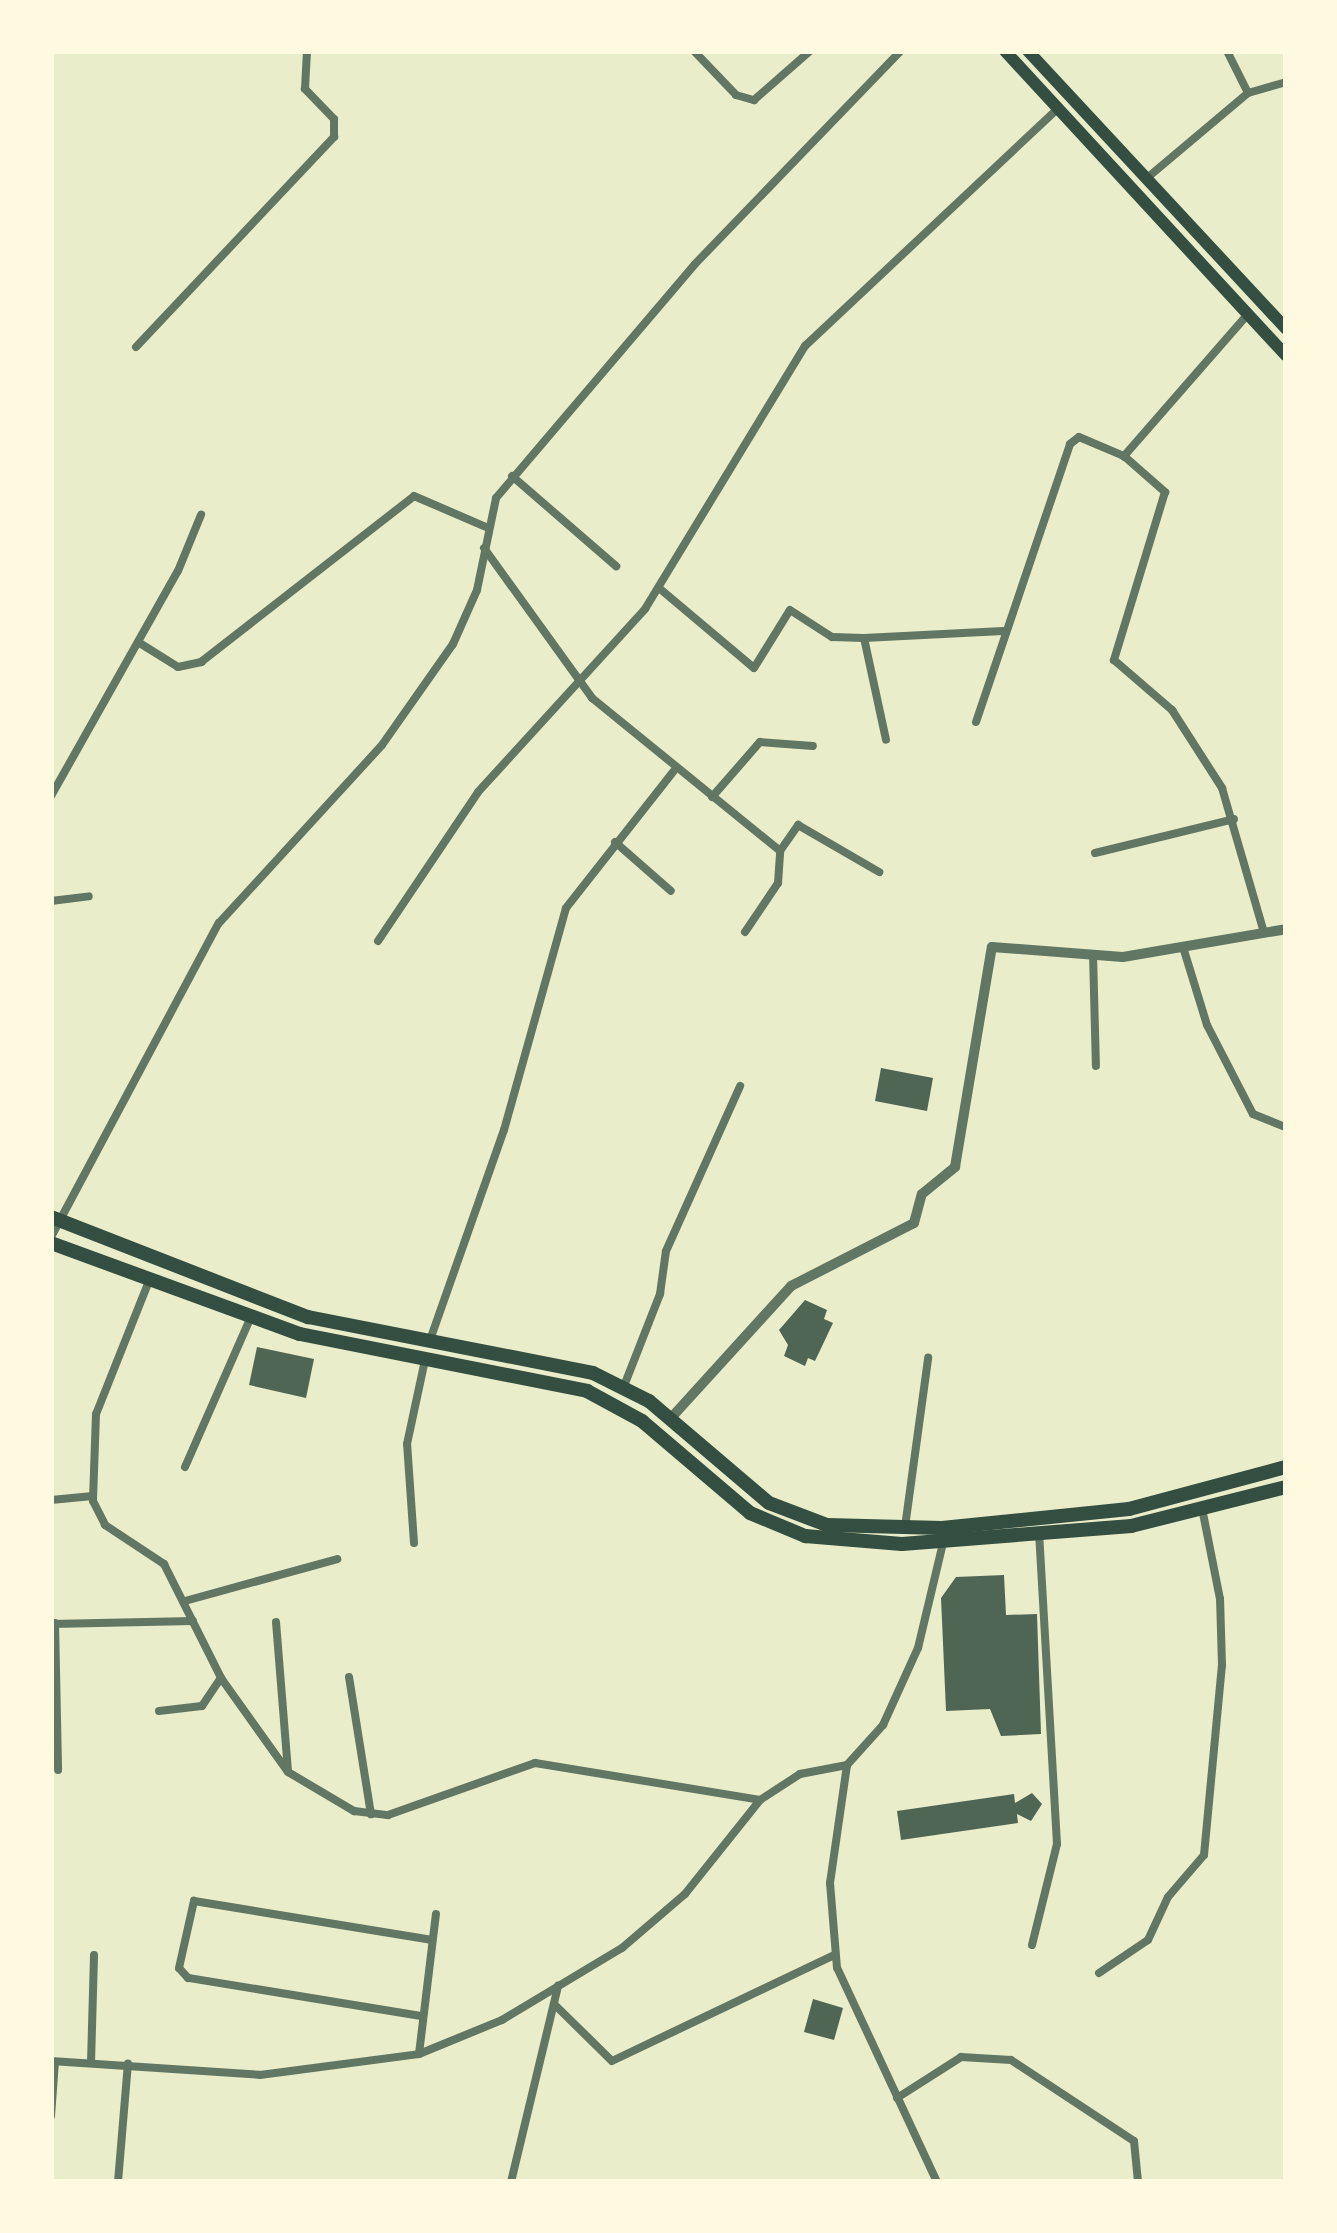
<!DOCTYPE html>
<html>
<head>
<meta charset="utf-8">
<style>
	body { margin:0 }
	#map { position:relative; width:1337px; height:2233px; overflow:hidden; background:#e9edc9; font-family:Raleway,sans-serif }
	div>[style] { position:absolute }
	.building>* { inset:0; background:#4f6655 }
	.minor>* { height:8px; margin:-4px; padding:0 4px; transform-origin:4px; border-radius:4px; background:#617663 }
	.tertiary>* { height:10px; margin:-5px; padding:0 5px; transform-origin:5px; border-radius:5px; background:#617663 }
	.primary>* { height:12px; margin:-6px; padding:0 6px; transform-origin:6px; border-radius:6px; background:#344e41 }
	.trunk>* { height:14px; margin:-7px; padding:0 7px; transform-origin:7px; border-radius:7px; background:#344e41 }
	span { translate:-50% -50%; white-space:nowrap; text-align:center; line-height:1.15; -webkit-text-stroke:12px #fefae0; paint-order:stroke }
	.frame { position:absolute; inset:0; border:54px solid #fefae0; pointer-events:none }
</style>
</head>
<body>
<div id="map">
	<div class="building">
		<div style="clip-path:polygon(881px 1068px,933px 1078px,927px 1111px,875px 1101px)"></div>
		<div style="clip-path:polygon(805px 1300px,827px 1310px,824px 1319px,833px 1323px,815px 1361px,808px 1358px,805px 1366px,784px 1356px,788px 1345px,779px 1330px)"></div>
		<div style="clip-path:polygon(257px 1347px,314px 1359px,306px 1398px,249px 1385px)"></div>
		<div style="clip-path:polygon(1004px 1575px,1006px 1615px,1037px 1614px,1041px 1734px,1001px 1736px,990px 1709px,946px 1711px,941px 1598px,956px 1577px)"></div>
		<div style="clip-path:polygon(1032px 1793px,1042px 1804px,1031px 1821px,1017px 1814px,1018px 1823px,901px 1840px,897px 1811px,1014px 1794px,1015px 1803px)"></div>
		<div style="clip-path:polygon(813px 1999px,843px 2008px,834px 2040px,804px 2032px)"></div>
	</div>
	<div class="minor">
		<div style="left:694px;top:51px;width:61px;rotate:46.3deg"></div>
		<div style="left:736px;top:95px;width:19px;rotate:16deg"></div>
		<div style="left:754px;top:100px;width:74px;rotate:-41.2deg"></div>
		<div style="left:1227px;top:51px;width:47px;rotate:63.4deg"></div>
		<div style="left:1147px;top:178px;width:132px;rotate:-40.1deg"></div>
		<div style="left:1248px;top:93px;width:40px;rotate:-16deg"></div>
		<div style="left:1248px;top:314px;width:189px;rotate:131.1deg"></div>
		<div style="left:1124px;top:456px;width:55px;rotate:41.3deg"></div>
		<div style="left:1165px;top:492px;width:176px;rotate:106.9deg"></div>
		<div style="left:1114px;top:660px;width:77px;rotate:40.8deg"></div>
		<div style="left:1172px;top:710px;width:93px;rotate:57.3deg"></div>
		<div style="left:1222px;top:788px;width:147px;rotate:73.8deg"></div>
		<div style="left:136px;top:347px;width:289px;rotate:-46.7deg"></div>
		<div style="left:334px;top:137px;width:18px;rotate:-90deg"></div>
		<div style="left:334px;top:119px;width:42px;rotate:-134deg"></div>
		<div style="left:305px;top:89px;width:38px;rotate:-87deg"></div>
		<div style="left:512px;top:476px;width:138px;rotate:40.9deg"></div>
		<div style="left:484px;top:548px;width:185px;rotate:54.2deg"></div>
		<div style="left:592px;top:698px;width:242px;rotate:39.1deg"></div>
		<div style="left:659px;top:588px;width:124px;rotate:40.1deg"></div>
		<div style="left:754px;top:668px;width:68px;rotate:-58.2deg"></div>
		<div style="left:790px;top:610px;width:50px;rotate:32.7deg"></div>
		<div style="left:832px;top:637px;width:32px;rotate:2deg"></div>
		<div style="left:864px;top:638px;width:104px;rotate:77.8deg"></div>
		<div style="left:864px;top:638px;width:139px;rotate:-2.9deg"></div>
		<div style="left:138px;top:642px;width:47px;rotate:32deg"></div>
		<div style="left:178px;top:667px;width:24px;rotate:-12deg"></div>
		<div style="left:201px;top:662px;width:270px;rotate:-37.9deg"></div>
		<div style="left:414px;top:496px;width:78px;rotate:23.3deg"></div>
		<div style="left:976px;top:722px;width:293px;rotate:-71.3deg"></div>
		<div style="left:1070px;top:444px;width:11px;rotate:-38deg"></div>
		<div style="left:1079px;top:437px;width:49px;rotate:22.9deg"></div>
		<div style="left:51px;top:796px;width:258px;rotate:-60.6deg"></div>
		<div style="left:178px;top:571px;width:61px;rotate:-67.7deg"></div>
		<div style="left:712px;top:797px;width:73px;rotate:-48.9deg"></div>
		<div style="left:760px;top:742px;width:53px;rotate:4.3deg"></div>
		<div style="left:615px;top:842px;width:74px;rotate:41.2deg"></div>
		<div style="left:1095px;top:853px;width:143px;rotate:-13.7deg"></div>
		<div style="left:51px;top:901px;width:38px;rotate:-7deg"></div>
		<div style="left:745px;top:932px;width:59px;rotate:-56deg"></div>
		<div style="left:778px;top:883px;width:32px;rotate:-86deg"></div>
		<div style="left:780px;top:851px;width:32px;rotate:-55deg"></div>
		<div style="left:798px;top:825px;width:94px;rotate:30.1deg"></div>
		<div style="left:378px;top:941px;width:179px;rotate:-56.1deg"></div>
		<div style="left:478px;top:792px;width:248px;rotate:-47.6deg"></div>
		<div style="left:645px;top:609px;width:308px;rotate:-58.7deg"></div>
		<div style="left:805px;top:346px;width:346px;rotate:-43.2deg"></div>
		<div style="left:1183px;top:947px;width:82px;rotate:72.9deg"></div>
		<div style="left:1207px;top:1025px;width:100px;rotate:62.7deg"></div>
		<div style="left:1253px;top:1114px;width:35px;rotate:22deg"></div>
		<div style="left:1093px;top:954px;width:112px;rotate:88.5deg"></div>
		<div style="left:51px;top:1237px;width:356px;rotate:-61.9deg"></div>
		<div style="left:219px;top:923px;width:241px;rotate:-47.5deg"></div>
		<div style="left:382px;top:745px;width:123px;rotate:-54.9deg"></div>
		<div style="left:453px;top:644px;width:59px;rotate:-66deg"></div>
		<div style="left:477px;top:590px;width:94px;rotate:-78.3deg"></div>
		<div style="left:496px;top:498px;width:307px;rotate:-49.6deg"></div>
		<div style="left:695px;top:264px;width:296px;rotate:-46deg"></div>
		<div style="left:149px;top:1281px;width:143px;rotate:111.7deg"></div>
		<div style="left:96px;top:1414px;width:87px;rotate:92deg"></div>
		<div style="left:93px;top:1501px;width:27px;rotate:63deg"></div>
		<div style="left:105px;top:1525px;width:71px;rotate:33.5deg"></div>
		<div style="left:164px;top:1564px;width:127px;rotate:63.4deg"></div>
		<div style="left:221px;top:1678px;width:115px;rotate:54.5deg"></div>
		<div style="left:288px;top:1772px;width:77px;rotate:30.6deg"></div>
		<div style="left:354px;top:1811px;width:34px;rotate:7deg"></div>
		<div style="left:388px;top:1815px;width:156px;rotate:-19.5deg"></div>
		<div style="left:535px;top:1763px;width:228px;rotate:9.3deg"></div>
		<div style="left:430px;top:1340px;width:223px;rotate:-70.6deg"></div>
		<div style="left:504px;top:1130px;width:230px;rotate:-74.4deg"></div>
		<div style="left:566px;top:908px;width:174px;rotate:-51.8deg"></div>
		<div style="left:624px;top:1386px;width:99px;rotate:-68.6deg"></div>
		<div style="left:660px;top:1294px;width:43px;rotate:-82.1deg"></div>
		<div style="left:666px;top:1251px;width:181px;rotate:-65.8deg"></div>
		<div style="left:185px;top:1467px;width:164px;rotate:-66.3deg"></div>
		<div style="left:51px;top:1500px;width:42px;rotate:-5.4deg"></div>
		<div style="left:905px;top:1527px;width:171px;rotate:-82.2deg"></div>
		<div style="left:414px;top:1543px;width:99px;rotate:-94deg"></div>
		<div style="left:407px;top:1444px;width:86px;rotate:-77.9deg"></div>
		<div style="left:185px;top:1601px;width:158px;rotate:-15.4deg"></div>
		<div style="left:276px;top:1622px;width:148px;rotate:85.4deg"></div>
		<div style="left:55px;top:1623px;width:147px;rotate:88.8deg"></div>
		<div style="left:51px;top:1624px;width:142px;rotate:-1.2deg"></div>
		<div style="left:349px;top:1677px;width:139px;rotate:80.9deg"></div>
		<div style="left:159px;top:1711px;width:43px;rotate:-6.6deg"></div>
		<div style="left:202px;top:1706px;width:34px;rotate:-56deg"></div>
		<div style="left:1032px;top:1945px;width:104px;rotate:-76.1deg"></div>
		<div style="left:1057px;top:1844px;width:310px;rotate:-93.3deg"></div>
		<div style="left:1099px;top:1973px;width:59px;rotate:-34deg"></div>
		<div style="left:1148px;top:1940px;width:47px;rotate:-65.1deg"></div>
		<div style="left:1168px;top:1897px;width:55px;rotate:-49.4deg"></div>
		<div style="left:1204px;top:1855px;width:191px;rotate:-84.6deg"></div>
		<div style="left:1222px;top:1665px;width:66px;rotate:-91.7deg"></div>
		<div style="left:1220px;top:1599px;width:88px;rotate:-101.2deg"></div>
		<div style="left:554px;top:2004px;width:81px;rotate:44.5deg"></div>
		<div style="left:612px;top:2061px;width:246px;rotate:-25.5deg"></div>
		<div style="left:421px;top:2016px;width:236px;rotate:-170.7deg"></div>
		<div style="left:188px;top:1978px;width:13px;rotate:-132deg"></div>
		<div style="left:179px;top:1968px;width:69px;rotate:-77.4deg"></div>
		<div style="left:194px;top:1901px;width:240px;rotate:9.3deg"></div>
		<div style="left:419px;top:2054px;width:141px;rotate:-83.1deg"></div>
		<div style="left:51px;top:2061px;width:209px;rotate:3.8deg"></div>
		<div style="left:260px;top:2075px;width:160px;rotate:-7.5deg"></div>
		<div style="left:419px;top:2054px;width:90px;rotate:-22.3deg"></div>
		<div style="left:502px;top:2020px;width:140px;rotate:-31deg"></div>
		<div style="left:622px;top:1948px;width:83px;rotate:-40.6deg"></div>
		<div style="left:685px;top:1894px;width:120px;rotate:-51.4deg"></div>
		<div style="left:760px;top:1800px;width:48px;rotate:-33deg"></div>
		<div style="left:800px;top:1774px;width:48px;rotate:-10.8deg"></div>
		<div style="left:91px;top:2063px;width:108px;rotate:-88.4deg"></div>
		<div style="left:897px;top:2098px;width:76px;rotate:-32.6deg"></div>
		<div style="left:961px;top:2057px;width:50px;rotate:3.4deg"></div>
		<div style="left:1011px;top:2060px;width:147px;rotate:33.4deg"></div>
		<div style="left:1134px;top:2141px;width:41px;rotate:84.4deg"></div>
		<div style="left:51px;top:2116px;width:54px;rotate:-85.8deg"></div>
		<div style="left:118px;top:2182px;width:119px;rotate:-85.2deg"></div>
		<div style="left:511px;top:2182px;width:202px;rotate:-76.5deg"></div>
		<div style="left:937px;top:2182px;width:236px;rotate:-115deg"></div>
		<div style="left:837px;top:1968px;width:85px;rotate:-94.7deg"></div>
		<div style="left:830px;top:1883px;width:119px;rotate:-81.8deg"></div>
		<div style="left:847px;top:1765px;width:54px;rotate:-48deg"></div>
		<div style="left:883px;top:1725px;width:85px;rotate:-65.6deg"></div>
		<div style="left:918px;top:1648px;width:108px;rotate:-76.6deg"></div>
	</div>
	<div class="tertiary">
		<div style="left:671px;top:1418px;width:178px;rotate:-47.7deg"></div>
		<div style="left:791px;top:1286px;width:138px;rotate:-27.1deg"></div>
		<div style="left:914px;top:1223px;width:30px;rotate:-75deg"></div>
		<div style="left:922px;top:1194px;width:43px;rotate:-39.3deg"></div>
		<div style="left:955px;top:1167px;width:223px;rotate:-80.5deg"></div>
		<div style="left:992px;top:947px;width:131px;rotate:4.4deg"></div>
		<div style="left:1123px;top:957px;width:165px;rotate:-9.7deg"></div>
	</div>
	<div class="primary">
		<div style="left:1005px;top:51px;width:414px;rotate:47.3deg"></div>
		<div style="left:1028px;top:51px;width:379px;rotate:47.1deg"></div>
	</div>
	<div class="trunk">
		<div style="left:51px;top:1217px;width:276px;rotate:21.3deg"></div>
		<div style="left:308px;top:1317px;width:290px;rotate:11.1deg"></div>
		<div style="left:593px;top:1373px;width:63px;rotate:26.6deg"></div>
		<div style="left:649px;top:1401px;width:157px;rotate:40.4deg"></div>
		<div style="left:769px;top:1503px;width:62px;rotate:20.8deg"></div>
		<div style="left:827px;top:1525px;width:115px;rotate:1.5deg"></div>
		<div style="left:942px;top:1528px;width:188px;rotate:-5.8deg"></div>
		<div style="left:1129px;top:1509px;width:163px;rotate:-15deg"></div>
		<div style="left:51px;top:1243px;width:265px;rotate:20.1deg"></div>
		<div style="left:300px;top:1334px;width:293px;rotate:11.2deg"></div>
		<div style="left:587px;top:1391px;width:63px;rotate:28.6deg"></div>
		<div style="left:642px;top:1421px;width:142px;rotate:40.4deg"></div>
		<div style="left:750px;top:1513px;width:60px;rotate:22.7deg"></div>
		<div style="left:805px;top:1536px;width:97px;rotate:4.7deg"></div>
		<div style="left:902px;top:1544px;width:230px;rotate:-4.5deg"></div>
		<div style="left:1131px;top:1526px;width:160px;rotate:-14.1deg"></div>
	</div>
	<div class="frame"></div>
</div>
</body>
</html>
